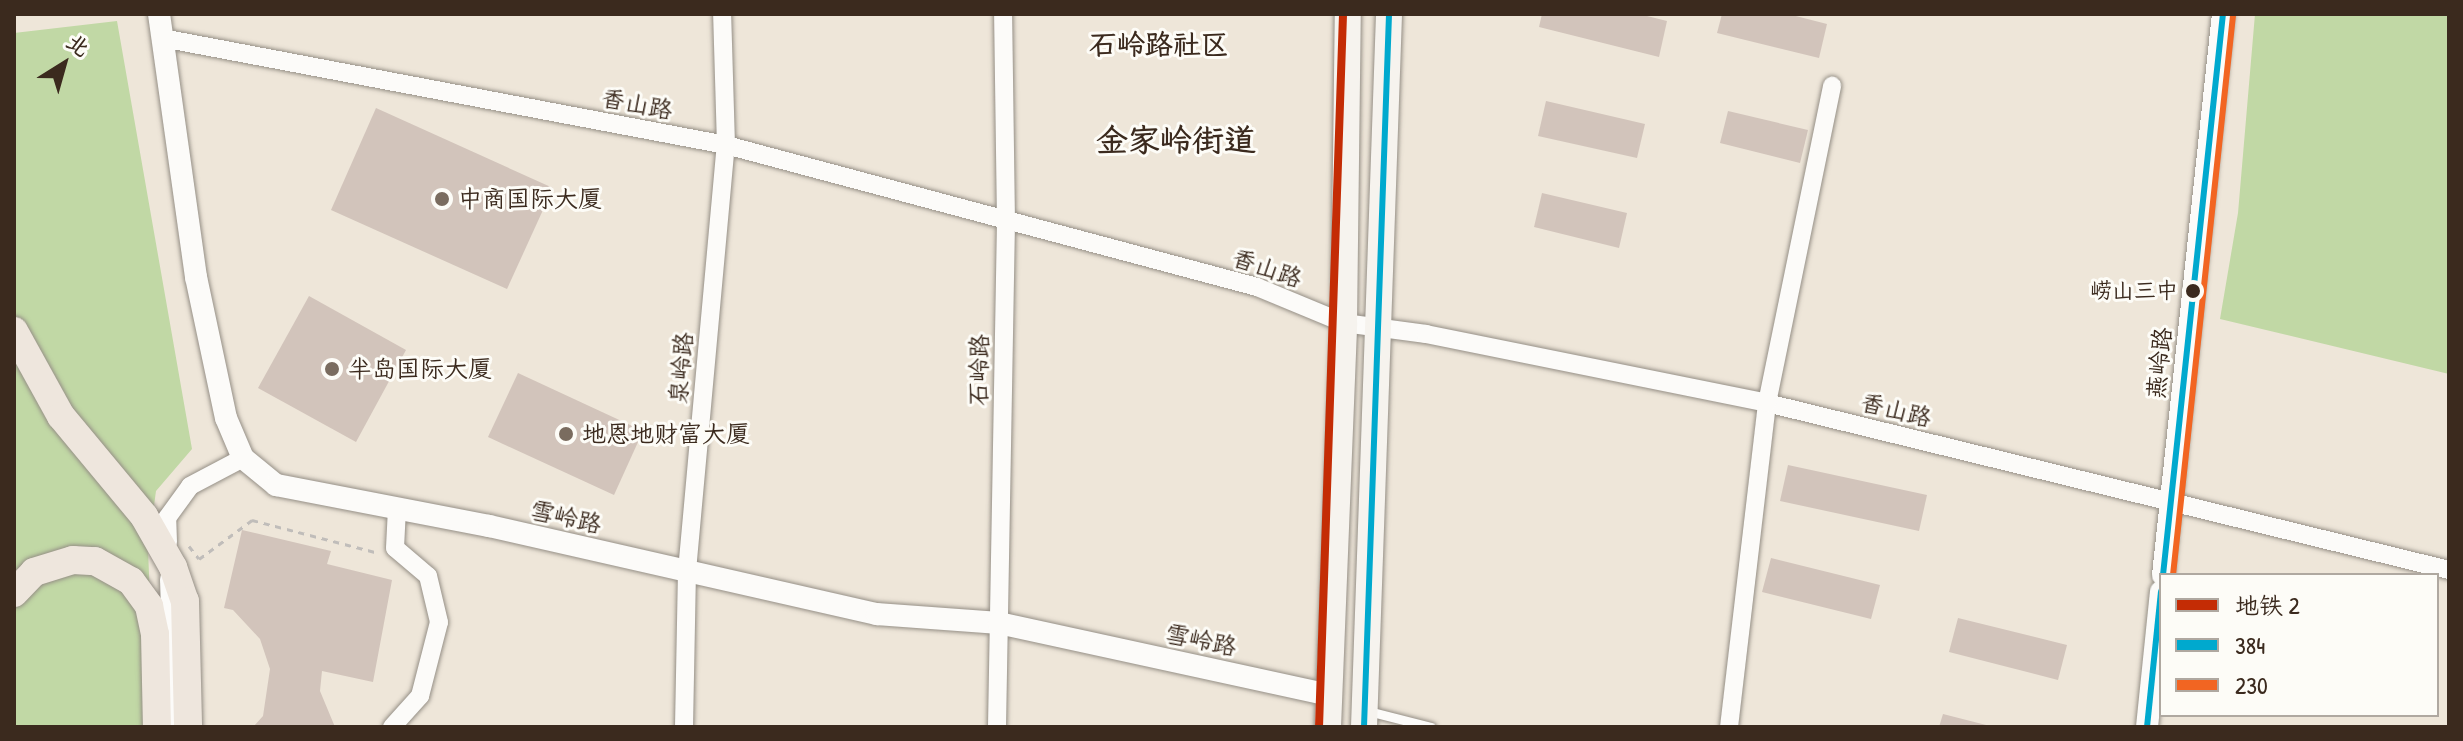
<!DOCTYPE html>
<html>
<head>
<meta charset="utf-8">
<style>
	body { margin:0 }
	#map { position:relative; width:2463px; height:741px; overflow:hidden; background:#eee6d9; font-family:"Patrick Hand","LXGW WenKai TC",sans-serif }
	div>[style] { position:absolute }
	.green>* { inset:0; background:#c1d8a5 }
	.building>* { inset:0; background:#d2c4bb }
	.path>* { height:3px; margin-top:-1.5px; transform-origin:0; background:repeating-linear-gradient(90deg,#c0bdba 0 6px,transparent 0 12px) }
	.roads { filter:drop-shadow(0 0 2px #958f86) drop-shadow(0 0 2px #958f86) }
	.service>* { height:9px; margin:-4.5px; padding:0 4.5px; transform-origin:4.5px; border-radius:4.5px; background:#fcfbf9 }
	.minor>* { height:18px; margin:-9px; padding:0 9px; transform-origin:9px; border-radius:9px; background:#fcfbf9 }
	.tertiary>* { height:22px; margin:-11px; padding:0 11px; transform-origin:11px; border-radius:11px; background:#fcfbf9 }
	.secondary>* { height:26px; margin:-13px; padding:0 13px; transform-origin:13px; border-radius:13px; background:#f6f3ee }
	.primary>* { height:28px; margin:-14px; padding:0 14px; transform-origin:14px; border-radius:14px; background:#eee6dd }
	.bus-1>* { height:6px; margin:-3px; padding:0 3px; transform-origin:3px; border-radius:3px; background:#00a9ce }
	.bus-2>* { height:6px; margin:-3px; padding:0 3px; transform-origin:3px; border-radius:3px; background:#f26522 }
	.metro-1>* { height:8px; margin:-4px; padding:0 4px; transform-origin:4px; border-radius:4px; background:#c42c05 }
	.dots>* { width:22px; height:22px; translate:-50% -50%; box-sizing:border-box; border:4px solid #fdfcf7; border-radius:50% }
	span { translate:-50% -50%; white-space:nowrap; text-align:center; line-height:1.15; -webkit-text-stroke:6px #fdfcf7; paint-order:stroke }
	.bus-label { font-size:22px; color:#3b2a1e }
	.right { translate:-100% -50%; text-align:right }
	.street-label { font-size:24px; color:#3b2a1e }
	.poi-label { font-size:24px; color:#3b2a1e }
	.left { translate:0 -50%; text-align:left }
	.quarter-label { font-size:28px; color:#3b2a1e; font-weight:700 }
	.district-label { font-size:32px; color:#3b2a1e; font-weight:700 }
	.frame { position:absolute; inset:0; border:16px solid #3b2a1e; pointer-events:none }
	.legend { position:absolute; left:2159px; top:573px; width:280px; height:144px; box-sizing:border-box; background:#fdfcf7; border:2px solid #afa8a0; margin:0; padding:10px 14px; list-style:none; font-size:24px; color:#3b2a1e }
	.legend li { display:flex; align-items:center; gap:16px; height:40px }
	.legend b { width:40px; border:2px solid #afa8a0 }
	.north { position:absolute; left:24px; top:24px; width:80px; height:80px; -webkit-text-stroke:6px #fdfcf7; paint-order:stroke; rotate:37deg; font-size:22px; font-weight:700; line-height:32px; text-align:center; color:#3b2a1e }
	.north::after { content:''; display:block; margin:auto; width:28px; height:36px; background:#3b2a1e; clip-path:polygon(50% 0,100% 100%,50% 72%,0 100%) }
</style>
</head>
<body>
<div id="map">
	<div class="green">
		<div style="clip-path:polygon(2255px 14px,2449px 14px,2449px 374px,2220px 319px,2238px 213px)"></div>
		<div style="clip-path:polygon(117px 21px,192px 449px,156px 491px,148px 549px,155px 727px,14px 727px,14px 33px)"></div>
	</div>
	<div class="building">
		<div style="clip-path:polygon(1542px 14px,1639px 14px,1667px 21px,1659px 57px,1539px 27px)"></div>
		<div style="clip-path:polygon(1722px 14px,1788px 14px,1827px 24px,1819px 58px,1717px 33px)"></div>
		<div style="clip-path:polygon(1546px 101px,1645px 124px,1637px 158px,1538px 136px)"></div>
		<div style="clip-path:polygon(376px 108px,553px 188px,507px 289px,331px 210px)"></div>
		<div style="clip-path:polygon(1728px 111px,1808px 130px,1800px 163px,1720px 143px)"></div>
		<div style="clip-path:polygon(1542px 193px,1627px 213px,1619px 248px,1534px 227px)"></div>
		<div style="clip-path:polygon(309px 296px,406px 350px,356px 442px,258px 388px)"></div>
		<div style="clip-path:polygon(518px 373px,643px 431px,614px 495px,488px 437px)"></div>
		<div style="clip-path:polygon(1788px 465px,1927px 495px,1919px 531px,1780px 501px)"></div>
		<div style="clip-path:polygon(242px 530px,331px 551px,327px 564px,392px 580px,373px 682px,322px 671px,320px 691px,335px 727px,253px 727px,263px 716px,270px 669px,260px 639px,233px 610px,224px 608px)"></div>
		<div style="clip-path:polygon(1771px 558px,1880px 585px,1871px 619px,1762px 592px)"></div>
		<div style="clip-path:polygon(1958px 618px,2067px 645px,2058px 680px,1949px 652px)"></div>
		<div style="clip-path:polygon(1943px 714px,1990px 726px,1990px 727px,1939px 727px)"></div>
	</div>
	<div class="path">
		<div style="left:189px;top:546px;width:16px;rotate:52deg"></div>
		<div style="left:199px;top:559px;width:66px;rotate:-36.3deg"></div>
		<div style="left:252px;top:520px;width:131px;rotate:14.6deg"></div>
	</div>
	<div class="roads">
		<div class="service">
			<div style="left:1368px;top:711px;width:65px;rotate:14.3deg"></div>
		</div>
		<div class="minor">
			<div style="left:162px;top:38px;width:574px;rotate:10.74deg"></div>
			<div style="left:726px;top:145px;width:550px;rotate:14.97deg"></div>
			<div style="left:1257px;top:287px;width:94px;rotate:22.5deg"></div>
			<div style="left:1344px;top:323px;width:83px;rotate:7.6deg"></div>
			<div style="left:1426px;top:334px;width:348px;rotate:11.4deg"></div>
			<div style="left:1767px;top:403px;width:702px;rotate:13.76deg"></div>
			<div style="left:168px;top:542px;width:24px;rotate:-92deg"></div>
			<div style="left:167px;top:518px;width:39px;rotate:-54deg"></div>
			<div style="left:190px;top:486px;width:60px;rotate:-27.8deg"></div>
			<div style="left:169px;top:579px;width:148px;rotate:88.1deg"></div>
			<div style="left:392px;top:727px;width:42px;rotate:-47.9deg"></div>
			<div style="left:420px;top:696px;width:76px;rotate:-75.6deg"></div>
			<div style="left:439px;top:622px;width:47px;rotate:-103.4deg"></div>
			<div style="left:428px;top:576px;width:43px;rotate:-139.7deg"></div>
			<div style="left:395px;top:548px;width:40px;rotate:-87.1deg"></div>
			<div style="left:684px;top:727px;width:156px;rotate:-88.9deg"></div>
			<div style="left:687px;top:571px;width:428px;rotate:-84.8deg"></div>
			<div style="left:726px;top:145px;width:131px;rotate:-91.7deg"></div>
			<div style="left:997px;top:727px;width:505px;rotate:-88.98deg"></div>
			<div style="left:1006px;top:222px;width:208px;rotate:-90.8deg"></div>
			<div style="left:1729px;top:727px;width:326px;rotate:-83.3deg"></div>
			<div style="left:1767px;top:403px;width:324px;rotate:-78.4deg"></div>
		</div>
		<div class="tertiary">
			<div style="left:159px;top:14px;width:266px;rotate:82deg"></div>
			<div style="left:196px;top:277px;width:144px;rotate:78deg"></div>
			<div style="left:226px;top:418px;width:43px;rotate:67deg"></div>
			<div style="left:243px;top:458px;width:43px;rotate:39.3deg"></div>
			<div style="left:276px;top:485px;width:217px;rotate:10.9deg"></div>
			<div style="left:489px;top:526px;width:398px;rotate:12.8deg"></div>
			<div style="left:877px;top:614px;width:122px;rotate:4.2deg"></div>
			<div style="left:999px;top:623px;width:339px;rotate:12.3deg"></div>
			<div style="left:2163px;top:575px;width:564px;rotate:-83.9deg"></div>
			<div style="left:2147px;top:727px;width:136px;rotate:-84.1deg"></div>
		</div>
		<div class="secondary">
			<div style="left:1328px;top:727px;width:404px;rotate:-87.7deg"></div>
			<div style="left:1344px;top:323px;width:309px;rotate:-89.3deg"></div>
			<div style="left:1364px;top:727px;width:713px;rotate:-87.99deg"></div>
		</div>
		<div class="primary">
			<div style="left:14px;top:331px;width:97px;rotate:61.1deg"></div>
			<div style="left:61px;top:416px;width:130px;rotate:50.3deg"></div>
			<div style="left:144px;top:516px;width:59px;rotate:60.4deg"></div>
			<div style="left:173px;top:567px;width:36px;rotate:71deg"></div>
			<div style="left:185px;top:601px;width:126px;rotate:88.6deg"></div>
			<div style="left:14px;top:593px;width:29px;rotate:-46deg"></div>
			<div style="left:34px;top:572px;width:41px;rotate:-17.1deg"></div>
			<div style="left:73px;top:560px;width:22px;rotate:3deg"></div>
			<div style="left:95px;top:561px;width:41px;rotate:29.1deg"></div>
			<div style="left:131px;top:581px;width:31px;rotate:54deg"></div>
			<div style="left:149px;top:606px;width:29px;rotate:78deg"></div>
			<div style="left:155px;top:634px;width:93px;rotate:88.8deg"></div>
		</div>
	</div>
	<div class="bus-1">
		<div style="left:2163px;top:575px;width:564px;rotate:-83.9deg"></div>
		<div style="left:1364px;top:727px;width:713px;rotate:-87.99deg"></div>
		<div style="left:2147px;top:727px;width:136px;rotate:-84.1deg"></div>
	</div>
	<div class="bus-2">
		<div style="left:2173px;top:575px;width:563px;rotate:-83.88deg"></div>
	</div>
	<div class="metro-1">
		<div style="left:1319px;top:727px;width:713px;rotate:-88.07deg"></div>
	</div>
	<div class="dots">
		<div style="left:442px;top:199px;background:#7a6c5f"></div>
		<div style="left:2193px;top:291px;background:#3b2a1e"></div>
		<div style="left:332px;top:369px;background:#7a6c5f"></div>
		<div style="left:566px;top:434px;background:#7a6c5f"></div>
	</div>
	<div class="bus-label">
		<span class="right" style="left:2178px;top:291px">崂山三中</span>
	</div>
	<div class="street-label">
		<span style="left:637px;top:104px;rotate:11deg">香山路</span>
		<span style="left:1267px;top:268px;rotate:19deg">香山路</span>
		<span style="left:2159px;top:363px;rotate:-84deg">燕岭路</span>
		<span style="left:681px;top:368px;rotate:-85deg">泉岭路</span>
		<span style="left:979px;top:370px;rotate:-89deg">石岭路</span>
		<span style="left:1896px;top:410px;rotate:14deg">香山路</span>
		<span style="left:566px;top:517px;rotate:13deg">雪岭路</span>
		<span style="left:1201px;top:640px;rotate:12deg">雪岭路</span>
	</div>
	<div class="poi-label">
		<span class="left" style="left:458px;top:199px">中商国际大厦</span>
		<span class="left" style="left:348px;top:369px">半岛国际大厦</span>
		<span class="left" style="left:582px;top:434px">地恩地财富大厦</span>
	</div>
	<div class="quarter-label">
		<span style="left:1159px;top:44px">石岭路社区</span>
	</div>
	<div class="district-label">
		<span style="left:1176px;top:140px">金家岭街道</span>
	</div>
	<div class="frame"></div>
	<ul class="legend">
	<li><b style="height:10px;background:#c42c05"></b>地铁 2</li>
	<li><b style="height:10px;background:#00a9ce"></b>384</li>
	<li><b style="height:10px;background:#f26522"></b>230</li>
	</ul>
	<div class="north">北</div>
</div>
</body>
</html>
